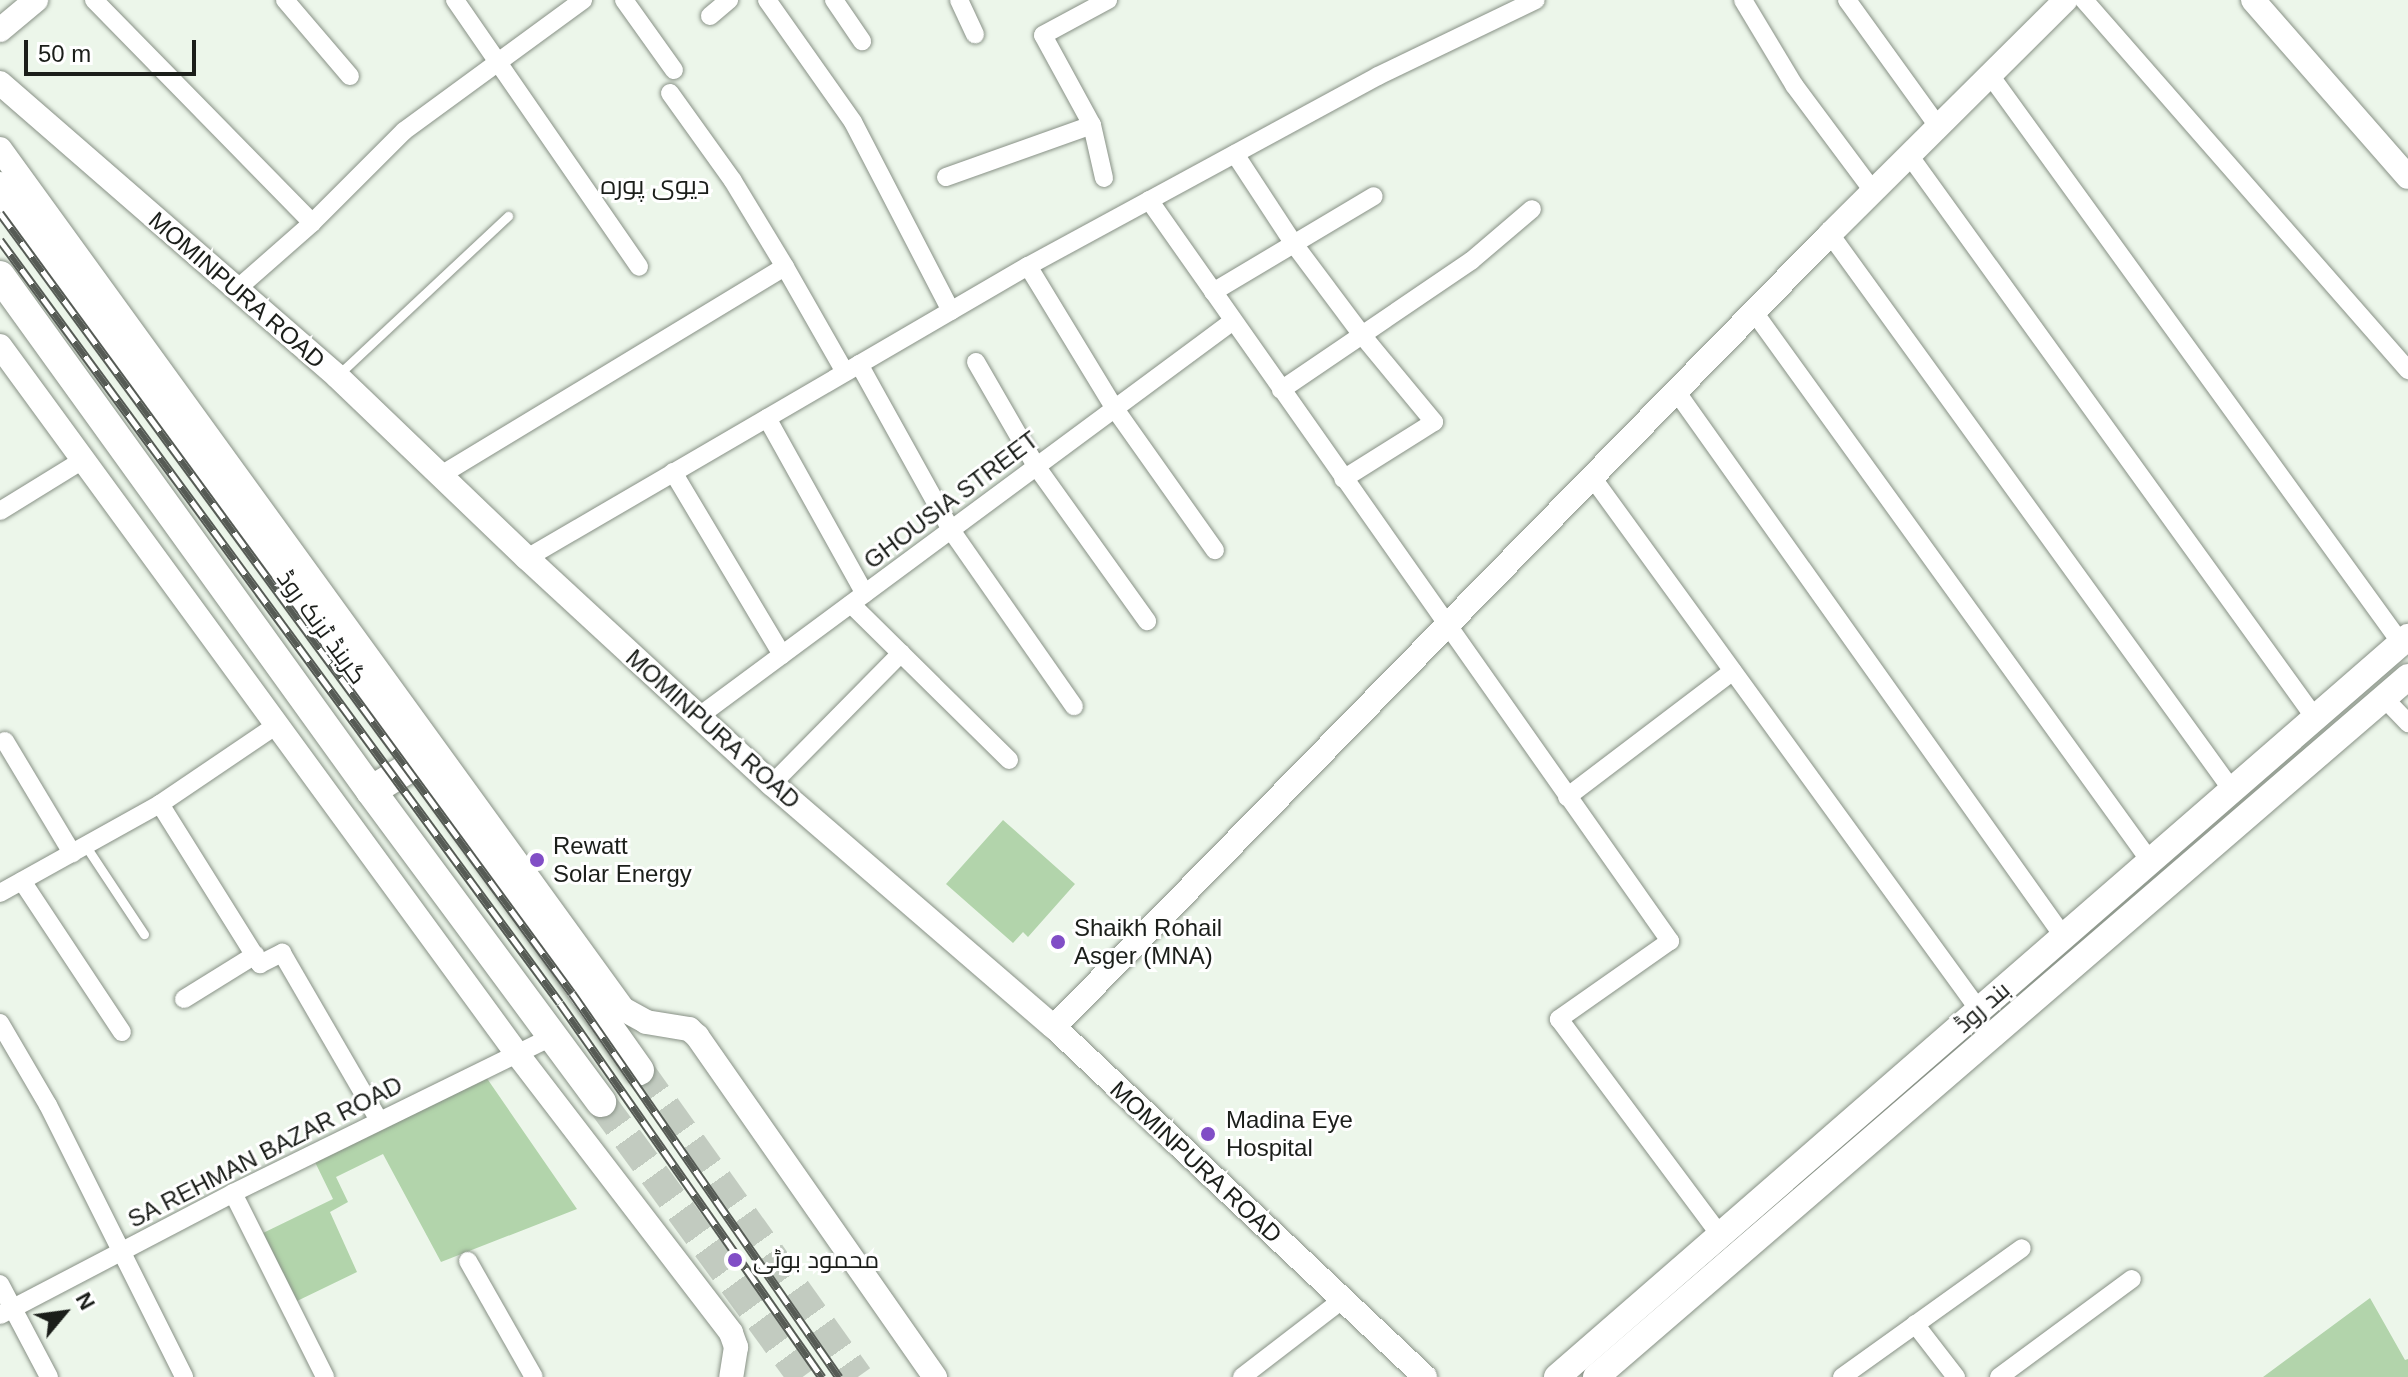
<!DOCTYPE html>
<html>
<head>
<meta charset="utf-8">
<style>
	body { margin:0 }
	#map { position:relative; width:2408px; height:1377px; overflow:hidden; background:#ecf6ea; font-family:Arial,Cairo,sans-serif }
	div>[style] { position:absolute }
	.green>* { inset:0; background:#b2d4ab }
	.primary-tunnel>* { height:30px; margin-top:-15px; transform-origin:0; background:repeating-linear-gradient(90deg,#c2cbc0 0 30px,transparent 0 45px) }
	.roads { filter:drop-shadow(0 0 2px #889186) drop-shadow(0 0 2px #889186) }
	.service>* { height:9px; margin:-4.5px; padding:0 4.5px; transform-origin:4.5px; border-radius:4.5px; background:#fff }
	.minor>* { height:18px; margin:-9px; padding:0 9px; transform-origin:9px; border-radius:9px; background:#fff }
	.tertiary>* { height:24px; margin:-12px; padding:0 12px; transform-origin:12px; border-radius:12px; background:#fff }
	.secondary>* { height:26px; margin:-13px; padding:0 13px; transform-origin:13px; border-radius:13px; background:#fff }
	.primary>* { height:30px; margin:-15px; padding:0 15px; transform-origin:15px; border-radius:15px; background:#fff }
	.rail>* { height:9px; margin-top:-4.5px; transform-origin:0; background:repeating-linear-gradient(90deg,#fff 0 18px,#565b55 0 36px); box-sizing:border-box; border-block:2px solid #565b55 }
	.dots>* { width:22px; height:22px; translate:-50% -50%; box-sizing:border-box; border:4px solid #fff; border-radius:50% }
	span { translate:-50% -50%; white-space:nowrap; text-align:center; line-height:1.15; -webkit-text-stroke:6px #fff; paint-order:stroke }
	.street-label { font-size:24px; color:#1b1e1a }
	.poi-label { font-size:24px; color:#1b1e1a }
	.left { translate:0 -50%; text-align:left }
	.neighbourhood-label { font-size:26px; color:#1b1e1a }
	.north { position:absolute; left:24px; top:1273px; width:80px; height:80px; -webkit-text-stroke:6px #fff; paint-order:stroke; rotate:61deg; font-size:22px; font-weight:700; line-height:32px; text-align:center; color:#1b1e1a }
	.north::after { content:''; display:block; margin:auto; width:28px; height:36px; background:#1b1e1a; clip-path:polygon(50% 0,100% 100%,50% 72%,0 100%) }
	.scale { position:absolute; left:24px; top:40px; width:172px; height:36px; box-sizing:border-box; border:4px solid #1b1e1a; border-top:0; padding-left:10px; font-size:24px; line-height:28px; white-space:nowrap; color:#1b1e1a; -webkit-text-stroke:6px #fff; paint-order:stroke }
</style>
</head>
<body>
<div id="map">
	<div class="green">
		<div style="clip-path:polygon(1003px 820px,1075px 884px,1028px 937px,1023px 932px,1013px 943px,946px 884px)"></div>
		<div style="clip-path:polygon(486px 1077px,577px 1209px,441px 1262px,383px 1154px,336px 1177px,348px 1202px,330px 1212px,357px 1272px,295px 1302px,261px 1234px,333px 1199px,314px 1160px)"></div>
		<div style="clip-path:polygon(2370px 1298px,2405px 1360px,2408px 1359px,2408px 1377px,2263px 1377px)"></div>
	</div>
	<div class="primary-tunnel">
		<div style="left:639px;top:1070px;width:377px;rotate:54.5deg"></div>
		<div style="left:601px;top:1102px;width:341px;rotate:53.8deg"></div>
	</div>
	<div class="roads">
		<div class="service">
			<div style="left:338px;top:375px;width:233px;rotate:-43.1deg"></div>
			<div style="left:85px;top:845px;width:107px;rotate:56.5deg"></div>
		</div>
		<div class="minor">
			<div style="left:94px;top:0;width:312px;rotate:45.6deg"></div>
			<div style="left:285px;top:0;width:100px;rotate:49.5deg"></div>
			<div style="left:455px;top:0;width:324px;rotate:55.4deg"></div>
			<div style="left:624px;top:0;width:86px;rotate:54.5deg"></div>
			<div style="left:767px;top:0;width:149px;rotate:54.8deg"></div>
			<div style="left:853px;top:122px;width:213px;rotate:62.6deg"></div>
			<div style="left:834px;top:0;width:50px;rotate:55.7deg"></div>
			<div style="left:959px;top:0;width:38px;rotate:65deg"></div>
			<div style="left:1743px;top:0;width:99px;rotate:59deg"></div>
			<div style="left:1794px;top:85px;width:132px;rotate:53.3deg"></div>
			<div style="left:1847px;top:0;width:155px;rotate:54.2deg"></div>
			<div style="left:2084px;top:0;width:492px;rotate:48.8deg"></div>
			<div style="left:710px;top:16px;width:25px;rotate:-40deg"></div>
			<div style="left:1990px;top:75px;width:701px;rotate:54.11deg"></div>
			<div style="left:670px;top:93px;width:108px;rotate:54.4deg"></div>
			<div style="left:733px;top:181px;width:100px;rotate:58.8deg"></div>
			<div style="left:1235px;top:154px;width:108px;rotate:56.8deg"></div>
			<div style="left:1294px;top:244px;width:114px;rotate:53.2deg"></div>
			<div style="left:1362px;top:335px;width:113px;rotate:50.4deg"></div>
			<div style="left:1434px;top:422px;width:107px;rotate:147.9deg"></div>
			<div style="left:1909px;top:155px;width:694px;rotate:54.2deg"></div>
			<div style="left:946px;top:177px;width:155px;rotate:-19.6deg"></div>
			<div style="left:1104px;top:178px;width:54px;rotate:-102.8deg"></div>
			<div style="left:1092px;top:125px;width:102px;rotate:-118.6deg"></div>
			<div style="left:1043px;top:35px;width:74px;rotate:-28.3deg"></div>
			<div style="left:1149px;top:200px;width:906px;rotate:54.89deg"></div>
			<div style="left:1670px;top:941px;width:136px;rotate:144.9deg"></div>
			<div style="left:1559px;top:1019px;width:269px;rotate:53.3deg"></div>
			<div style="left:1830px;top:234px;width:686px;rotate:54.13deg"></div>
			<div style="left:1028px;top:266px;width:167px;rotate:58.7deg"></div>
			<div style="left:1115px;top:409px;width:173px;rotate:54.7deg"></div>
			<div style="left:237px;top:289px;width:100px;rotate:-41.3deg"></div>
			<div style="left:312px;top:223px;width:130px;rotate:-45deg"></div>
			<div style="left:404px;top:131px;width:222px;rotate:-36.2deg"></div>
			<div style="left:1213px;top:292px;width:187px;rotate:-30.8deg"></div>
			<div style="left:1754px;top:312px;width:677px;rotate:54.2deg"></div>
			<div style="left:976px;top:362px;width:120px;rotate:60deg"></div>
			<div style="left:1036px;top:466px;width:191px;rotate:54.4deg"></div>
			<div style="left:859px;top:364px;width:190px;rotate:61deg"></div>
			<div style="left:951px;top:530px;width:215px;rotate:55.1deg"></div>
			<div style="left:1281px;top:390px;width:230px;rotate:-34.2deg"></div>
			<div style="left:1471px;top:261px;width:80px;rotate:-40.4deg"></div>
			<div style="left:1676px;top:391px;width:668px;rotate:54.62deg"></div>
			<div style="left:767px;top:418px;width:201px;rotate:60.9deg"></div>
			<div style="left:673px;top:472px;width:213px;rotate:59.2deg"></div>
			<div style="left:441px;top:475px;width:402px;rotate:-31.2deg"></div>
			<div style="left:785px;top:267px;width:121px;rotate:60.3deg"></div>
			<div style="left:1592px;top:477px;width:659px;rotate:54.02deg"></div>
			<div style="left:0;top:511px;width:97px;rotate:-31.6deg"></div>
			<div style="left:527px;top:558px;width:580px;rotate:-30.24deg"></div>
			<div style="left:1028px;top:266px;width:398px;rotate:-28.5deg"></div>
			<div style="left:1378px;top:76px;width:175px;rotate:-25.7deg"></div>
			<div style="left:851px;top:604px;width:222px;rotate:44.6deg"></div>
			<div style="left:2384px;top:698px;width:35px;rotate:46deg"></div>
			<div style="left:698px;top:717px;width:666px;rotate:-36.51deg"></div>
			<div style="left:5px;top:741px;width:131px;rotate:59.1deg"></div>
			<div style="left:772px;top:784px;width:184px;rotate:-45.4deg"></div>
			<div style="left:1567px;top:797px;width:208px;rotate:-37.2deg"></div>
			<div style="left:160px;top:804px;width:189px;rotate:58deg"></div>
			<div style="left:260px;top:964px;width:25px;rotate:-27deg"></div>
			<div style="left:282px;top:953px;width:193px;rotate:59.9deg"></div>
			<div style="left:22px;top:881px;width:181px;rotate:56.5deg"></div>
			<div style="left:0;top:893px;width:183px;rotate:-29.1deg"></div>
			<div style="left:160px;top:804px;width:139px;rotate:-34.1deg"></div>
			<div style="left:184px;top:999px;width:84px;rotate:-31.8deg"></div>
			<div style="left:0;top:1023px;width:95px;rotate:59.7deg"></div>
			<div style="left:48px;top:1105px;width:304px;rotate:63.4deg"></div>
			<div style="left:233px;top:1193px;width:206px;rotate:63.4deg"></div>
			<div style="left:468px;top:1261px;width:133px;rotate:60.4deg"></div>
			<div style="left:0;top:1284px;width:105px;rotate:62.2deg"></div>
			<div style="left:0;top:1315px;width:263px;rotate:-27.6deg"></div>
			<div style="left:233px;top:1193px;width:356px;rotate:-26.1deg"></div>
			<div style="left:1915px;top:1324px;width:67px;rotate:52.3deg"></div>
			<div style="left:1242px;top:1377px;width:126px;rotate:-37.6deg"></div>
			<div style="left:1842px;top:1377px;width:221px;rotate:-35.6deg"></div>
			<div style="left:1999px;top:1377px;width:165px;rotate:-36.4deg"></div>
		</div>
		<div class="tertiary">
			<div style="left:2253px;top:0;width:235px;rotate:48.8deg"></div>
			<div style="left:0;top:30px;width:47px;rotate:-39.8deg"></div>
			<div style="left:0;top:83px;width:447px;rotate:41deg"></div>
			<div style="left:337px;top:376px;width:263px;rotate:43.8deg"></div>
			<div style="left:527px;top:558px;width:333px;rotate:42.7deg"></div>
			<div style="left:772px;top:784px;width:372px;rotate:40.8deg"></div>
			<div style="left:1054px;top:1027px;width:510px;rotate:43.33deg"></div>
			<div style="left:0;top:149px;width:1062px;rotate:54.08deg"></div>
			<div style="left:623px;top:1009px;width:26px;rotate:29deg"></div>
			<div style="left:646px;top:1022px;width:44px;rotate:9.2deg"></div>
			<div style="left:689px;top:1029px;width:11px;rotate:41deg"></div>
			<div style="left:697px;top:1036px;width:416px;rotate:55.1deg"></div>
			<div style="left:0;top:346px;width:878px;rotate:53.85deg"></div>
			<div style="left:518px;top:1055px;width:350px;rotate:52.5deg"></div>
			<div style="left:731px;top:1333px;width:15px;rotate:70deg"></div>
			<div style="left:736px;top:1347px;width:30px;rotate:99deg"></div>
			<div style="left:1054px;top:1027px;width:1110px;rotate:-45.62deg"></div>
			<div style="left:1830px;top:234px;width:332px;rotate:-44.8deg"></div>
		</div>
		<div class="secondary">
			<div style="left:1557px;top:1377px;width:1128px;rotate:-41.01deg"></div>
			<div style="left:1596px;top:1377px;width:1072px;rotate:-40.76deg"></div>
		</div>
		<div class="primary">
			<div style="left:0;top:187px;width:711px;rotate:53.81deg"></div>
			<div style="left:420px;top:761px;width:379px;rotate:54.7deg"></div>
			<div style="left:0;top:276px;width:635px;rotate:54.23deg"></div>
			<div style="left:371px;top:791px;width:387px;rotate:53.5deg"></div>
			<div style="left:371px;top:791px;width:57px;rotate:-31.5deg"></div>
		</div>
	</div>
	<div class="rail">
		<div style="left:0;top:213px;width:967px;rotate:53.75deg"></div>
		<div style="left:572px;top:993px;width:468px;rotate:55.2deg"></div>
		<div style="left:0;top:240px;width:946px;rotate:53.72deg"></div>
		<div style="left:560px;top:1003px;width:457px;rotate:55deg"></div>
	</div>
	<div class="dots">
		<div style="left:537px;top:860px;background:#814ec6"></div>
		<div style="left:1058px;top:942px;background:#814ec6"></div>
		<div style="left:1208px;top:1134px;background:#814ec6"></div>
		<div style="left:735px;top:1260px;background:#814ec6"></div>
	</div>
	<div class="street-label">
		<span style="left:237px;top:290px;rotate:41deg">MOMINPURA ROAD</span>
		<span style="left:951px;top:500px;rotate:-37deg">GHOUSIA STREET</span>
		<span style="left:322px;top:627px;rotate:54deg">گرینڈ ٹرنک روڈ</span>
		<span style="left:713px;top:729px;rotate:42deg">MOMINPURA ROAD</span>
		<span style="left:1982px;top:1007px;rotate:-41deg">بند روڈ</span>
		<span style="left:265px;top:1152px;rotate:-27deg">SA REHMAN BAZAR ROAD</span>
		<span style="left:1196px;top:1162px;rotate:43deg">MOMINPURA ROAD</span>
	</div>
	<div class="poi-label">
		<span class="left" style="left:553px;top:860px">Rewatt<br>Solar Energy</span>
		<span class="left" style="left:1074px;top:942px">Shaikh Rohail<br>Asger (MNA)</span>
		<span class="left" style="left:1226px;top:1134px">Madina Eye<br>Hospital</span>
		<span class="left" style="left:753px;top:1260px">محمود بوٹی</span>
	</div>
	<div class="neighbourhood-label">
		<span style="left:655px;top:186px">دیوی پورہ</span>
	</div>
	<div class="north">N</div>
	<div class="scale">50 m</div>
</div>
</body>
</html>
